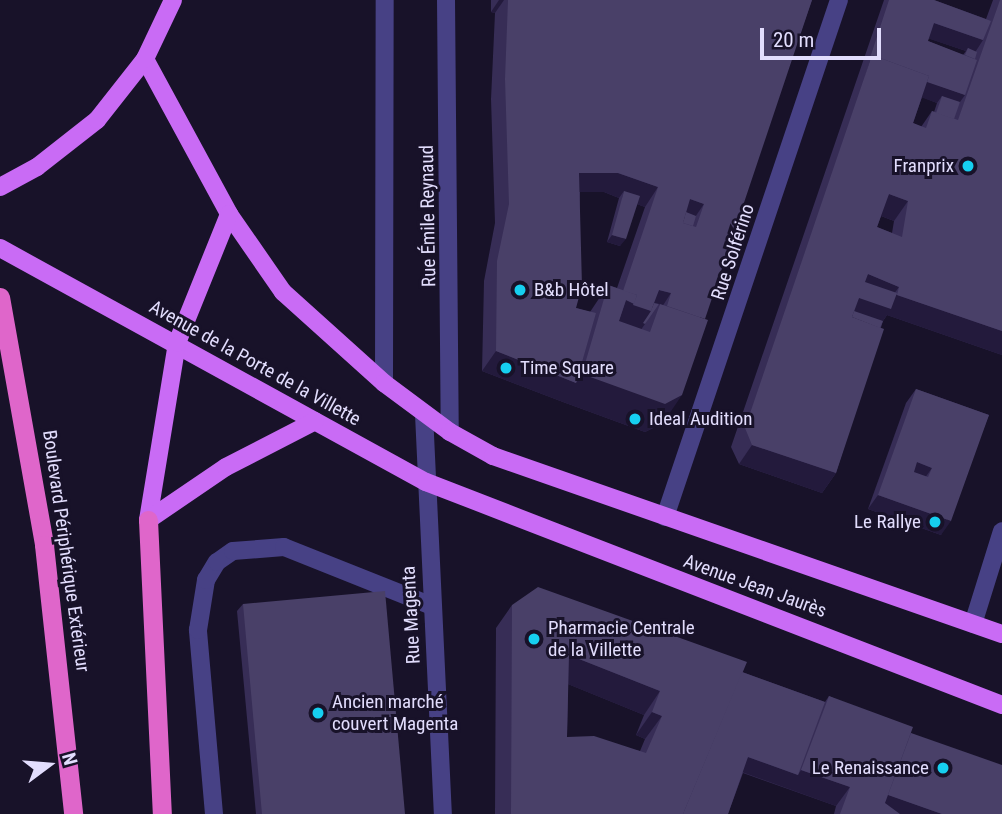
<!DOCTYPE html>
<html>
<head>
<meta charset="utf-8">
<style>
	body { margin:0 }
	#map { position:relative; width:1002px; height:814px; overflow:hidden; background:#181229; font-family:"Roboto Condensed",sans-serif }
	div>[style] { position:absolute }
	.service>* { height:18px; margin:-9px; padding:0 9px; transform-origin:9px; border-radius:9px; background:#474185 }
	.minor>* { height:18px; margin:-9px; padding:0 9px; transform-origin:9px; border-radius:9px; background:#474185 }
	.primary>* { height:18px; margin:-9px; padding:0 9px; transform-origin:9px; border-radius:9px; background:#c96bf5 }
	.trunk>* { height:19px; margin:-9.5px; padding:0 9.5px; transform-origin:9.5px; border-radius:9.5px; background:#df66ca }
	.trunk-bridge>* { height:19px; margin:-9.5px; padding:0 9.5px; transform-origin:9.5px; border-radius:9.5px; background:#df66ca }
	.wall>* { inset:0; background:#372d56 }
	.shaded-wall>* { inset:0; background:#231a3c }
	.building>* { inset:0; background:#494068 }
	.dots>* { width:19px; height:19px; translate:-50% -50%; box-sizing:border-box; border:4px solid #181229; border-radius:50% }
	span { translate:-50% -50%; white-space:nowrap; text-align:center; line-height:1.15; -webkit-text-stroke:6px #181229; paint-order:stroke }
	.poi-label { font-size:19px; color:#e2ddfd }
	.right { translate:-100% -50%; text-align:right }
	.left { translate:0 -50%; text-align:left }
	.street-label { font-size:19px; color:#e2ddfd }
	.north { position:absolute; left:14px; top:730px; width:70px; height:70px; -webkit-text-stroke:5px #181229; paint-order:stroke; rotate:74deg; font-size:19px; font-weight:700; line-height:28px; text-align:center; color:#e2ddfd }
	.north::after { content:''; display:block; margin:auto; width:24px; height:32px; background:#e2ddfd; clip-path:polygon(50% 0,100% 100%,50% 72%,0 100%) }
	.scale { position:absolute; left:760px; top:28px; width:121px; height:32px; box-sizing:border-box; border:4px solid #e2ddfd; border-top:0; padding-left:9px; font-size:21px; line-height:24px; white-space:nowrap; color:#e2ddfd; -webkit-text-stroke:5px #181229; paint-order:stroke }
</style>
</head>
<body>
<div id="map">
	<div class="service">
		<div style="left:446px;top:0;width:432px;rotate:89.5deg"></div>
		<div style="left:214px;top:814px;width:185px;rotate:-95deg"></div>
		<div style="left:198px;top:630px;width:51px;rotate:-80.9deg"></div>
		<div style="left:206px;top:580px;width:21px;rotate:-59deg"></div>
		<div style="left:217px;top:562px;width:19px;rotate:-35deg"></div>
		<div style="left:233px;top:551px;width:51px;rotate:-4.5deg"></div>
		<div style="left:284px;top:547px;width:159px;rotate:21.7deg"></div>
	</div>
	<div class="minor">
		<div style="left:384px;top:383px;width:383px;rotate:-89.9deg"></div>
		<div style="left:424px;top:414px;width:400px;rotate:87.3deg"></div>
		<div style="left:665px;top:517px;width:545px;rotate:-71.4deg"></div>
		<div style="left:973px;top:624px;width:97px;rotate:-72.7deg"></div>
	</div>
	<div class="primary">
		<div style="left:145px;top:59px;width:176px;rotate:61.5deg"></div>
		<div style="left:229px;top:214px;width:95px;rotate:55.3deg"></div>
		<div style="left:283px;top:292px;width:136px;rotate:42deg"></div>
		<div style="left:384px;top:383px;width:82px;rotate:36.6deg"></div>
		<div style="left:450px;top:432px;width:49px;rotate:29.2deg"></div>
		<div style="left:493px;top:456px;width:539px;rotate:19.28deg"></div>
		<div style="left:0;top:187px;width:42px;rotate:-28.4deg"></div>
		<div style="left:37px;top:167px;width:76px;rotate:-38.1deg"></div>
		<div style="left:97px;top:120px;width:78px;rotate:-51.8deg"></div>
		<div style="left:145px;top:59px;width:65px;rotate:-64.6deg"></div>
		<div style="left:0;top:248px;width:486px;rotate:28.8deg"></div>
		<div style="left:426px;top:482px;width:618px;rotate:21.16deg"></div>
		<div style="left:148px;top:520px;width:179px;rotate:-80.7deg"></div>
		<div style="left:177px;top:343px;width:139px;rotate:-68deg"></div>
		<div style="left:148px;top:520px;width:94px;rotate:-34.2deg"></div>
		<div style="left:226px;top:467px;width:100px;rotate:-27.3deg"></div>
	</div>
	<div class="trunk">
		<div style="left:148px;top:520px;width:294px;rotate:87.3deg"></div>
	</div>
	<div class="trunk-bridge">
		<div style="left:0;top:297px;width:252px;rotate:79.9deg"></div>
		<div style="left:44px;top:545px;width:271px;rotate:83.8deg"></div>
	</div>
	<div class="wall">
		<div style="clip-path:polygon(evenodd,491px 0,812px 0,663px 423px,645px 432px,563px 402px,482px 371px,484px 281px,495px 223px,491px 99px,495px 13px,491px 12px,491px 0,580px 192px,604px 192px,619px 198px,607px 242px,620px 246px,637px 204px,645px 207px,617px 288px,608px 285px,590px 312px,576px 308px,580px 192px)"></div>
		<div style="clip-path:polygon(evenodd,884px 0,934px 0,986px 19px,993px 0,1002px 0,1002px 355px,887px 315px,883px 321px,836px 473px,822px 493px,739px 464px,731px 447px,884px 0,928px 38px,966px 51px,963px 55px,928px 41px,928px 38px,884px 0,922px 97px,937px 103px,934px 112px,932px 111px,921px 127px,913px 123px,922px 97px,884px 0,881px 216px,894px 221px,892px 233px,877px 227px,881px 216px)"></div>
		<div style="clip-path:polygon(916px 389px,989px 415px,941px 535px,868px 509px,906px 403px)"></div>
		<div style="clip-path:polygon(243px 604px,405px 814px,256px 814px,237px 611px)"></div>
		<div style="clip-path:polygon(evenodd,512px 605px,742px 672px,825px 702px,829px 696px,911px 733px,1002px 814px,834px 814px,836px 806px,743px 773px,728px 814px,495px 814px,496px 628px,512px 605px,568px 684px,644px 715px,636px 735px,645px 739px,640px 751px,567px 737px,568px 684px)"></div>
	</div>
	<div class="shaded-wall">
		<div style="clip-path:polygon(499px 0,504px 0,495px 13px,491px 12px)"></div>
		<div style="clip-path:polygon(934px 23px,983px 40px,974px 54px,968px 48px,966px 51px,924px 37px)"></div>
		<div style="clip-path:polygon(870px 61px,965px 95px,955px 109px,942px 96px,937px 103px,865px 77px)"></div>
		<div style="clip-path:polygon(579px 173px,618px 173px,658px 187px,645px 207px,622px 199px,624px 191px,619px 198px,604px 192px,566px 192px)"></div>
		<div style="clip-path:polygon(889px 194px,908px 201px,894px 221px,876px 214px)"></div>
		<div style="clip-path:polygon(690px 199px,704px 204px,691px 223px,679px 219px)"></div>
		<div style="clip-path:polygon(612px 235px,626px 239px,620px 246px,607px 242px)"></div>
		<div style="clip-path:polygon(868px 274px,899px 287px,885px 306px,854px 293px)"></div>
		<div style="clip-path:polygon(659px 290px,671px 293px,658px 313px,660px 304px,648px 310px)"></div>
		<div style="clip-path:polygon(897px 295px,1002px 331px,1002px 355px,887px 315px,878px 328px,848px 318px,859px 298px)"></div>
		<div style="clip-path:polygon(626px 300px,651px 311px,645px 324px,640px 331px,615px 332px)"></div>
		<div style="clip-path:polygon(496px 351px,576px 383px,582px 374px,682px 395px,663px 423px,645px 432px,563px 402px,482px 371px)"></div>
		<div style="clip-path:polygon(752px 445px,836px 473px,822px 493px,739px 464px)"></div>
		<div style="clip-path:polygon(917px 462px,932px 468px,922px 482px,907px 476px)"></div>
		<div style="clip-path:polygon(878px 495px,951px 521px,941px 535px,868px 509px)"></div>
		<div style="clip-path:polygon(569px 655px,660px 691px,644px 715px,553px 678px)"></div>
		<div style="clip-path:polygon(652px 712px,662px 716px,645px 739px,636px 735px)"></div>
		<div style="clip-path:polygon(748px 757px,798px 775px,801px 770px,850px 787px,836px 806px,739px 771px)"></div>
		<div style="clip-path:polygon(886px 794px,942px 814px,892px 814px,879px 809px)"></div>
	</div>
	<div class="building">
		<div style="clip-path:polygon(evenodd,508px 0,812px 0,705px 319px,667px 306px,671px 293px,659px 290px,651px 311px,633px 305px,637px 295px,623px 291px,658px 187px,618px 173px,579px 173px,582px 286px,576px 308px,596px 313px,576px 383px,496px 351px,497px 261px,509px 204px,505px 79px,508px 0,690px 199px,704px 204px,696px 227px,683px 223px,690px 199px)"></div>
		<div style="clip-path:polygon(889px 0,934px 0,991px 21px,983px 40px,934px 23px,928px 41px,977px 60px,965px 95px,927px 82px,929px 76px,872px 55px,869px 61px)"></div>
		<div style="clip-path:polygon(evenodd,1000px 0,1002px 0,1002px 331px,897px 295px,899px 287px,868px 274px,865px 282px,897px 293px,891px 309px,859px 298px,852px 317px,884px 329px,836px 473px,752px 445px,745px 428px,872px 55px,929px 76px,913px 123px,926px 128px,932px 111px,958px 120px,1000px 0,889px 194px,908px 201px,902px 237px,877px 227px,889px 194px)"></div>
		<div style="clip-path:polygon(968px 48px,977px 52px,975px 59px,965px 55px)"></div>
		<div style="clip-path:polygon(942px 96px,960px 102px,954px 119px,936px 113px)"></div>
		<div style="clip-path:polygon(624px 191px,640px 196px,626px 239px,612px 235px)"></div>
		<div style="clip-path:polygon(686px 212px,696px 216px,693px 226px,683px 223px)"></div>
		<div style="clip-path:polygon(608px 285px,637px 295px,634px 304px,626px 300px,619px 321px,650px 332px,660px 304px,708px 320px,682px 395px,665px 404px,582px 374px)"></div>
		<div style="clip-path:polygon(654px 303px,659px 304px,645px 324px,643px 323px,651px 311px)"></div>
		<div style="clip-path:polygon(854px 311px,883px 321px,880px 328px,852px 317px)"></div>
		<div style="clip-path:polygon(evenodd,916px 389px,989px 415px,951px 521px,878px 495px,916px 389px,917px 462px,932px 468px,928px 477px,914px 472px,917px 462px)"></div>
		<div style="clip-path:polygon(evenodd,538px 587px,747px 662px,683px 814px,511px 814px,512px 605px,538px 587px,569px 655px,660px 691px,652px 712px,662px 716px,646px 753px,594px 736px,567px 737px,569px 655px)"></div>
		<div style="clip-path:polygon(385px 591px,405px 814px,262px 814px,243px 604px)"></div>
		<div style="clip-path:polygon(742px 672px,825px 702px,798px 775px,748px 757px,728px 814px,683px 814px)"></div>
		<div style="clip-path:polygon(829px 696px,913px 727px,885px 803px,900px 814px,840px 814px,850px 787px,801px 770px)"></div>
		<div style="clip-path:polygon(911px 733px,1002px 765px,1002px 814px,942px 814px,888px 795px)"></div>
	</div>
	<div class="dots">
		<div style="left:968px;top:166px;background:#16cff0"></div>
		<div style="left:520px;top:290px;background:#16cff0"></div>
		<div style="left:506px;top:368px;background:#16cff0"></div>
		<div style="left:635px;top:419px;background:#16cff0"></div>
		<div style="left:935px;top:522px;background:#16cff0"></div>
		<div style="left:534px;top:639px;background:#16cff0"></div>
		<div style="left:318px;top:713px;background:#16cff0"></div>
		<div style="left:943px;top:768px;background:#16cff0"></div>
	</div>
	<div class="poi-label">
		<span class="right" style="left:954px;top:166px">Franprix</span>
		<span class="left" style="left:534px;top:290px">B&amp;b Hôtel</span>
		<span class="left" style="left:520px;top:368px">Time Square</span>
		<span class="left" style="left:649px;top:419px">Ideal Audition</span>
		<span class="right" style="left:921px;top:522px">Le Rallye</span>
		<span class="left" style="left:548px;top:639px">Pharmacie Centrale<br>de la Villette</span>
		<span class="left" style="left:332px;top:713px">Ancien marché<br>couvert Magenta</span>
		<span class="right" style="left:929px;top:768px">Le Renaissance</span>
	</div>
	<div class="street-label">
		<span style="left:428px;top:216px;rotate:-91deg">Rue Émile Reynaud</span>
		<span style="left:733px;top:252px;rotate:-72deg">Rue Solférino</span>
		<span style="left:255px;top:363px;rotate:29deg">Avenue de la Porte de la Villette</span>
		<span style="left:66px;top:551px;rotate:82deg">Boulevard Périphérique Extérieur</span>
		<span style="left:755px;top:586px;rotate:20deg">Avenue Jean Jaurès</span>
		<span style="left:411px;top:615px;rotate:-93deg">Rue Magenta</span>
	</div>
	<div class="north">N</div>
	<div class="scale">20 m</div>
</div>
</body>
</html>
